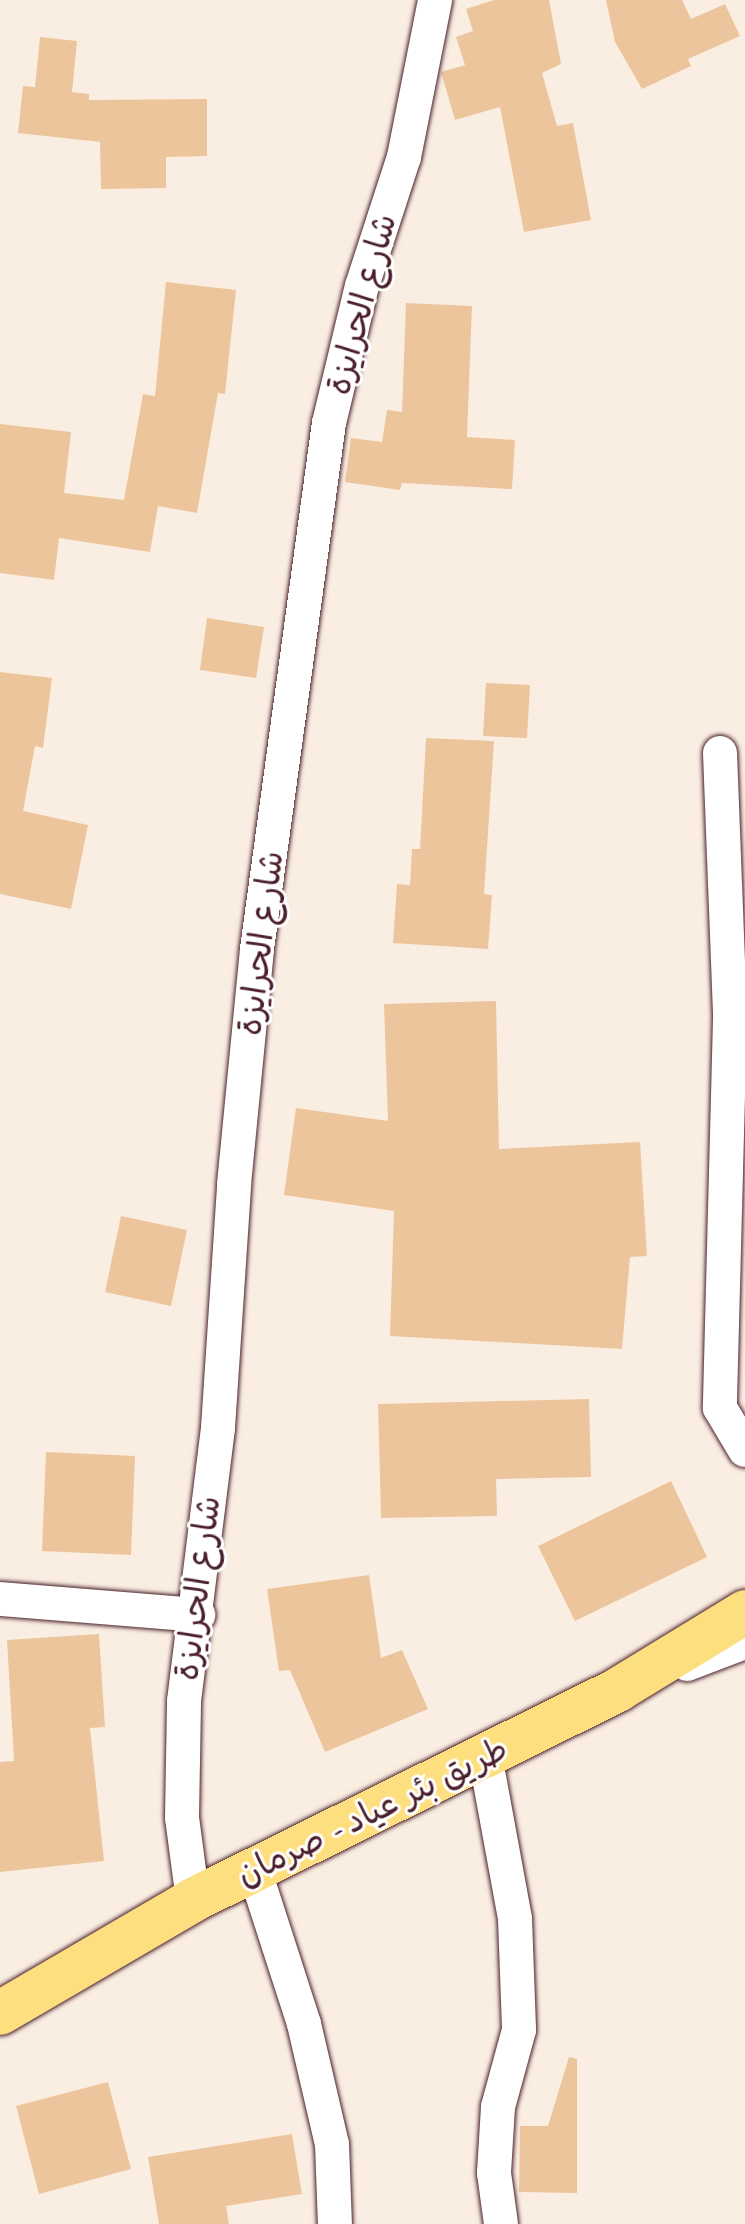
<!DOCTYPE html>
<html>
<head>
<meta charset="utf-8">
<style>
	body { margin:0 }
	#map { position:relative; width:745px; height:2224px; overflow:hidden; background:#faeee2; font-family:Caveat,"Playpen Sans Arabic",sans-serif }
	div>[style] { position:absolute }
	.building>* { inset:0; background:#edc59d }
	.roads { filter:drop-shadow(0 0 2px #4a1f2b) drop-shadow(0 0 2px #4a1f2b) }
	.minor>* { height:34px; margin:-17px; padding:0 17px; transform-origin:17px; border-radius:17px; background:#fff }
	.trunk>* { height:44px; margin:-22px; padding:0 22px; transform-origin:22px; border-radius:22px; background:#fedf80 }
	span { translate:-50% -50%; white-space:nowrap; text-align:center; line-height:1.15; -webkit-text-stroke:6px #fff; paint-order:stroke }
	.street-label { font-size:34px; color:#4a1f2b }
</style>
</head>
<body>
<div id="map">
	<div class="building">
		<div style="clip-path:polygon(494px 0,549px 0,561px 64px,542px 73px,557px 126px,573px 123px,591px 220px,524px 232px,500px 107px,455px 120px,441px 72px,465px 65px,456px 37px,473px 31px,466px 9px)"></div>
		<div style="clip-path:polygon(606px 0,682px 0,691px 19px,725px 4px,740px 36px,688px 59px,691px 66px,642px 89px,615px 42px)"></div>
		<div style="clip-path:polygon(40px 37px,77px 41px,72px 92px,89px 94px,89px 100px,207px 99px,207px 156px,166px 157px,166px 188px,101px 189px,100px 142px,18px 133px,23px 86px,35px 87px)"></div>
		<div style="clip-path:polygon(166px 282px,236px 290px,225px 394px,218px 393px,197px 513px,158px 506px,150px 552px,59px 538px,54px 580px,0 573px,0 424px,71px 432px,64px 493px,124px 500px,143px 394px,155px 396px)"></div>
		<div style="clip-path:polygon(406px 303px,472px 306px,467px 437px,515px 440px,512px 489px,402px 483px,400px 490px,345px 482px,351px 438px,382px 442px,387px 410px,402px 412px)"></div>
		<div style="clip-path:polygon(207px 618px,264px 627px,256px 678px,200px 670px)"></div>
		<div style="clip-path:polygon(0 672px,52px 678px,43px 748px,35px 746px,23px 811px,88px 825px,71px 909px,0 894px)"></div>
		<div style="clip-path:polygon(486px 683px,530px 685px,527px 738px,483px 736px)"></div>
		<div style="clip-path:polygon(426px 738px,494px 741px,484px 894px,492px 895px,488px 949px,393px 943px,397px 884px,410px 885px,412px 849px,420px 849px)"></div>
		<div style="clip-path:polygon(496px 1001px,499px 1149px,640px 1142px,647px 1256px,630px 1257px,622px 1349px,390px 1336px,394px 1211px,284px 1195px,296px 1108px,388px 1121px,384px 1004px)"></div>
		<div style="clip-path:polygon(121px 1216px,187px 1230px,171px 1306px,105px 1292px)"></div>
		<div style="clip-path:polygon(589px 1399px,591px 1477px,496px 1479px,497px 1516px,381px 1518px,378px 1404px)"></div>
		<div style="clip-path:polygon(46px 1452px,135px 1456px,131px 1555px,42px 1551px)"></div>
		<div style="clip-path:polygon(671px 1481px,707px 1557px,575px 1621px,538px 1546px)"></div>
		<div style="clip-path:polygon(369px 1575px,381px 1658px,402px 1650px,428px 1709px,325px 1752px,290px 1670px,279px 1671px,267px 1589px)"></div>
		<div style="clip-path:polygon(99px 1634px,105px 1727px,90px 1728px,104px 1861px,0 1872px,0 1762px,14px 1761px,7px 1640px)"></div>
		<div style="clip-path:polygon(569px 2057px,577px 2059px,577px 2193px,519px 2192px,520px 2126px,548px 2126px)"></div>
		<div style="clip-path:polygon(108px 2082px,131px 2169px,39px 2194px,16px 2106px)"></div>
		<div style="clip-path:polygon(292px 2134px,302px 2194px,226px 2206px,229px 2224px,159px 2224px,148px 2157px)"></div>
	</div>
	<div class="roads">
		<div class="minor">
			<div style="left:720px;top:753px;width:266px;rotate:87.8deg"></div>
			<div style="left:730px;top:1019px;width:389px;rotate:91.5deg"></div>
			<div style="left:720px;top:1408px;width:49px;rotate:59.2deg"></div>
			<div style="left:0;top:1599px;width:199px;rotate:4.6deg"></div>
			<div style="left:687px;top:1664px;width:62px;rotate:-20.8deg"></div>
			<div style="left:485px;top:1755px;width:167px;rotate:79.6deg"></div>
			<div style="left:515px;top:1919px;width:111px;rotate:87.9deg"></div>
			<div style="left:519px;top:2030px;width:80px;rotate:105.3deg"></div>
			<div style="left:498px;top:2107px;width:66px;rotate:93.5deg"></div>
			<div style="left:494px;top:2173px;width:51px;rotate:82.2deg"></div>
			<div style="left:254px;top:1869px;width:163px;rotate:72.1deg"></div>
			<div style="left:304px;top:2024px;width:123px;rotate:76.9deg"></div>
			<div style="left:332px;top:2144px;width:80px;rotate:87.9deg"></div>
			<div style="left:193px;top:1900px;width:83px;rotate:-97.6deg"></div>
			<div style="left:182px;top:1818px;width:117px;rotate:-89deg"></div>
			<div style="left:184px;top:1701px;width:275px;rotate:-82.9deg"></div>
			<div style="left:218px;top:1428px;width:245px;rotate:-86.2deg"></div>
			<div style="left:234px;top:1184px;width:236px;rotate:-84.4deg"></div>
			<div style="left:257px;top:949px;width:531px;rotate:-82.21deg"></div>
			<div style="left:329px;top:423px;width:141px;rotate:-76.5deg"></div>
			<div style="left:362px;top:286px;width:136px;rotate:-72deg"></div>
			<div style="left:404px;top:157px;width:160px;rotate:-78.8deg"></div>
		</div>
		<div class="trunk">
			<div style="left:0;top:2013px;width:224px;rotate:-30.3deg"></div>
			<div style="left:193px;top:1900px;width:475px;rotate:-26.3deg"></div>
			<div style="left:619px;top:1689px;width:148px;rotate:-31.4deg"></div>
		</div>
	</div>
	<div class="street-label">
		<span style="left:361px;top:304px;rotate:-75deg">شارع الحرايزة</span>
		<span style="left:260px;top:943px;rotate:-83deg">شارع الحرايزة</span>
		<span style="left:197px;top:1588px;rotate:-83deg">شارع الحرايزة</span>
		<span style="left:372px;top:1811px;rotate:-26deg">طريق بئر عياد - صرمان</span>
	</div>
</div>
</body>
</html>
